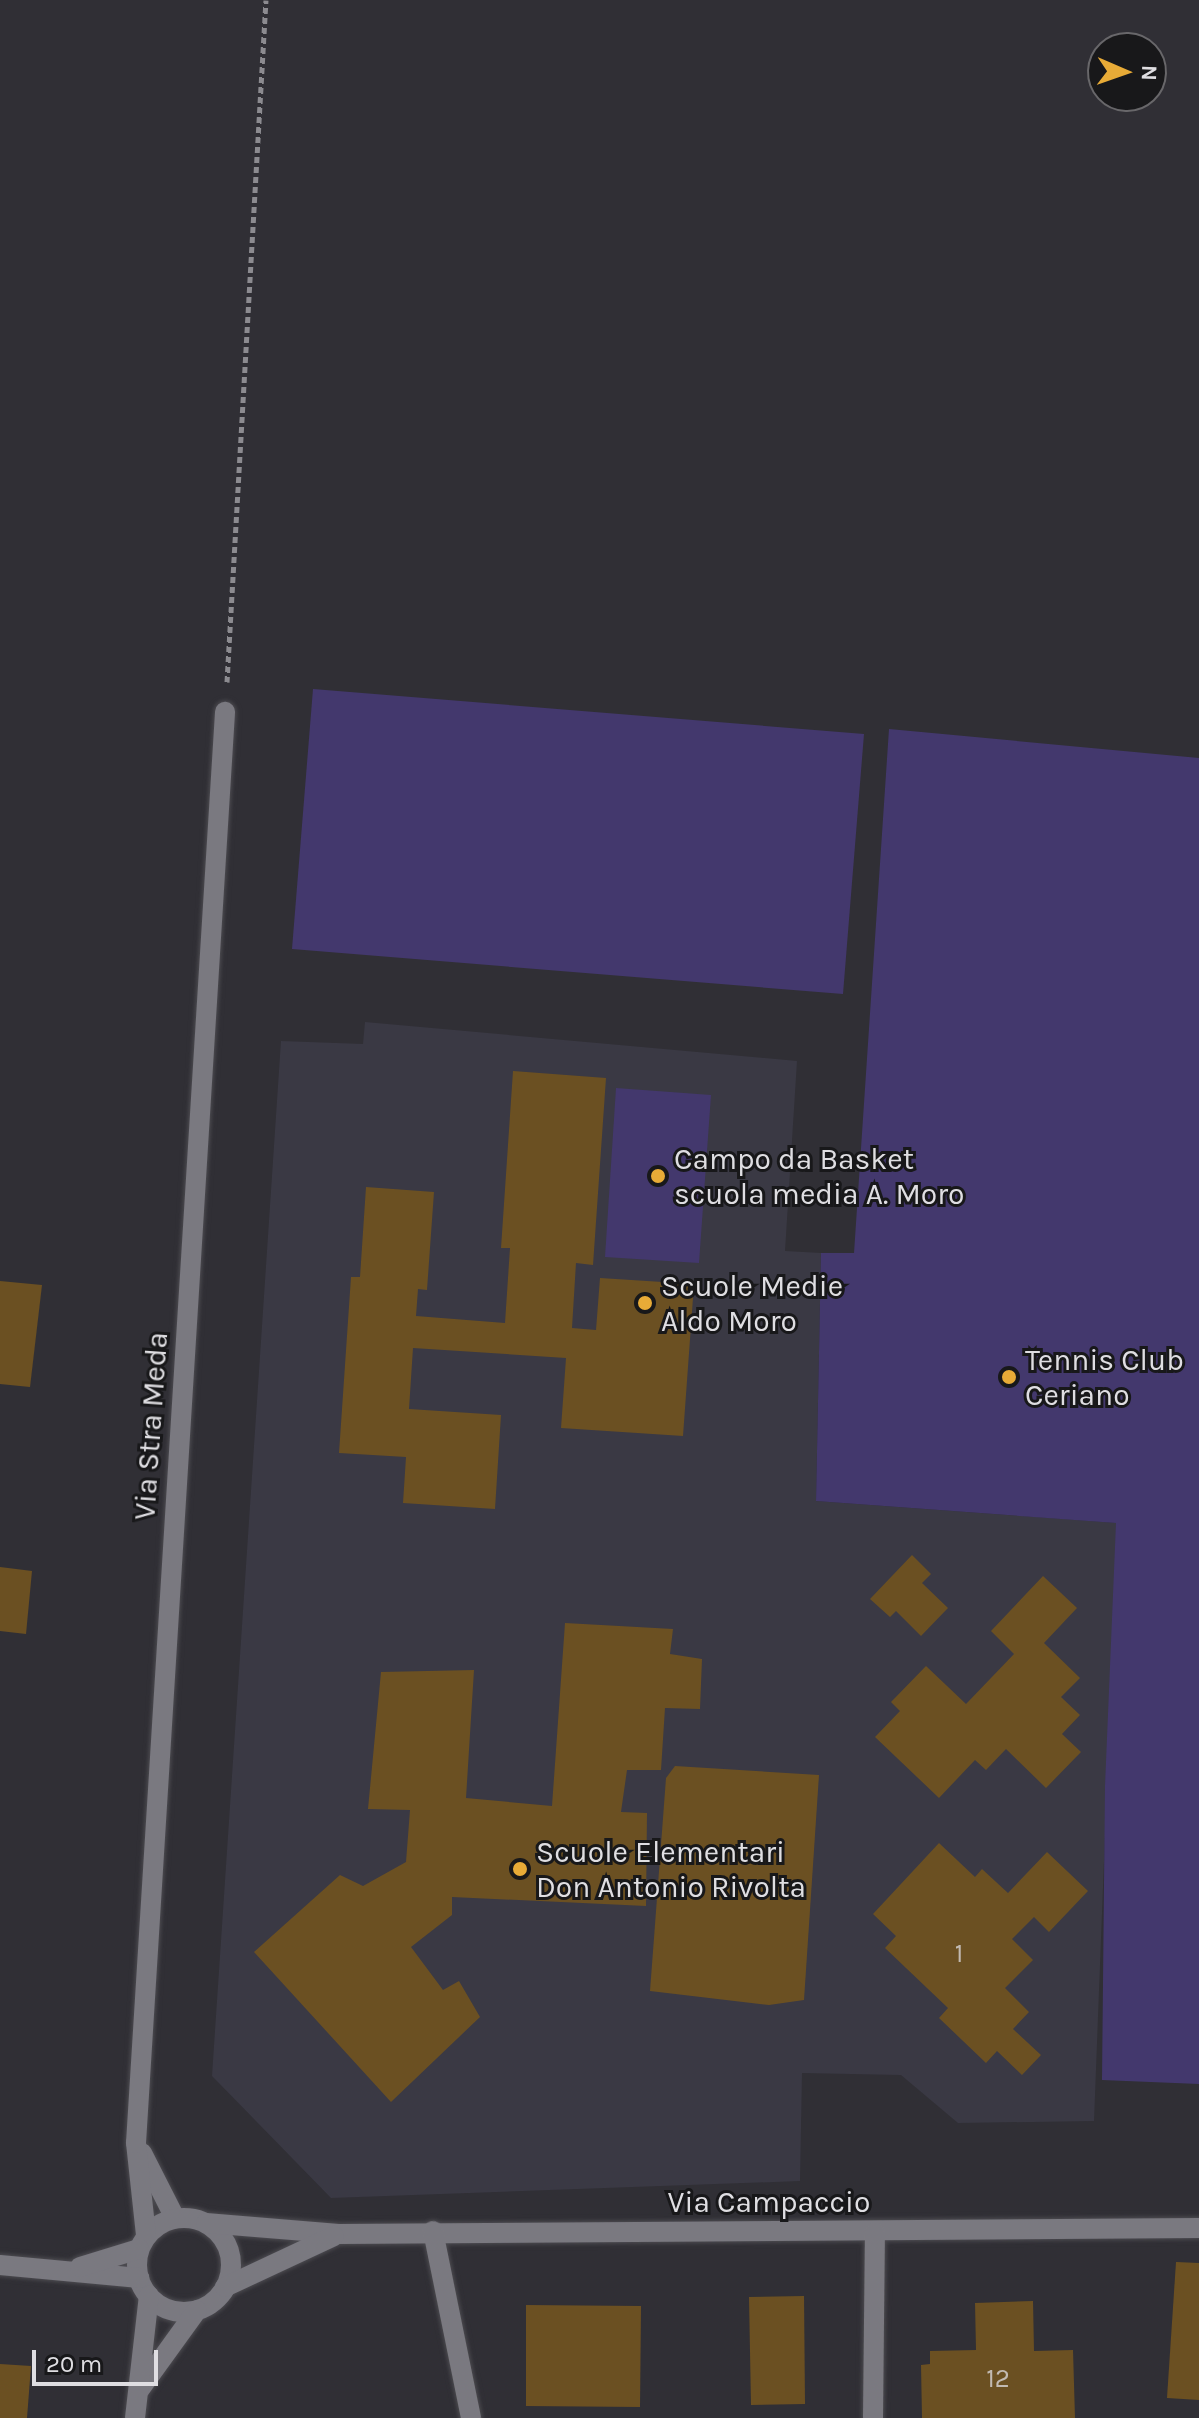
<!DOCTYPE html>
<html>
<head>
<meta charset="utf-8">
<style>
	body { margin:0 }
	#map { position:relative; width:1199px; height:2418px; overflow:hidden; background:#302f35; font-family:Karla,sans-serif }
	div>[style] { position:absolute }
	.built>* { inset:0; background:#3a3944 }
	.green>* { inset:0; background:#43386d }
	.building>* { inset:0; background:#6b5022 }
	.path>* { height:5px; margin-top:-2.5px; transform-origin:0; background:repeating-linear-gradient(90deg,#8c8b90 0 6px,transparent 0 10px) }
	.roads { filter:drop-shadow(0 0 2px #4c4b50) drop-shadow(0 0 2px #4c4b50) }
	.minor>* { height:20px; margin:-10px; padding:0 10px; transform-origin:10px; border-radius:10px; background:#7a7980 }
	.minor>.ring { margin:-10px; padding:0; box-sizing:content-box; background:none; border:20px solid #7a7980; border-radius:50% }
	.dots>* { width:22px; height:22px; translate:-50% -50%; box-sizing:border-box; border:4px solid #18181a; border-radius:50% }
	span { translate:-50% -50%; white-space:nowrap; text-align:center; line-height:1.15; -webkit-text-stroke:6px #18181a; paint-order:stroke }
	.number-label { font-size:26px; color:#c2bab2 }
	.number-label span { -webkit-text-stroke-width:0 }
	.poi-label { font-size:30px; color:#dfdee2 }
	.left { translate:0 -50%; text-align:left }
	.street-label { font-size:30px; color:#dfdee2 }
	.north { position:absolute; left:1087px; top:32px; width:80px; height:80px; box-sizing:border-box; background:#18181a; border:2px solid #68676a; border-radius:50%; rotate:92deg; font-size:22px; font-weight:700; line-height:32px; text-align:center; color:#dfdee2 }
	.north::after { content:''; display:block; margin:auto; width:28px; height:36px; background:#e8ab37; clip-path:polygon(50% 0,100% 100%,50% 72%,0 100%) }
	.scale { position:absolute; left:32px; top:2350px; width:126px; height:36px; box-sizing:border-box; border:4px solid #dfdee2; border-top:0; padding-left:10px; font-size:24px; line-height:28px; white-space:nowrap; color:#dfdee2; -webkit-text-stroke:6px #18181a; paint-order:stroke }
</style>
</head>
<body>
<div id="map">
	<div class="built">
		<div style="clip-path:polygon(365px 1022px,797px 1061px,785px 1251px,821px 1253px,816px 1501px,1117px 1523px,1094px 2121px,958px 2123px,901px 2075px,802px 2073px,800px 2181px,331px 2198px,212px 2076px,281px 1041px,363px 1044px)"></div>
	</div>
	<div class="green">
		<div style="clip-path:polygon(313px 689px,864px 734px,843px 994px,292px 949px)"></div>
		<div style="clip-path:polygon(889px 729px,1199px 758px,1199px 2084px,1102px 2080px,1105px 1786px,1116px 1523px,816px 1501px,821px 1253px,854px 1253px)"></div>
		<div style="clip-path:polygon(616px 1088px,711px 1095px,699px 1263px,605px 1257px)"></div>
	</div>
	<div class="building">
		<div style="clip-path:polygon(513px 1071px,606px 1078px,593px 1265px,576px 1263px,572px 1328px,596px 1330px,600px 1278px,694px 1284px,683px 1436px,561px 1428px,566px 1358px,413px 1348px,409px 1409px,501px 1415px,495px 1509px,403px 1503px,406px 1457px,339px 1453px,351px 1277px,360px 1277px,366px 1187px,434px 1192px,427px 1290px,418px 1289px,416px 1316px,505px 1323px,510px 1248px,501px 1248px)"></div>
		<div style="clip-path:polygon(0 1281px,42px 1285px,30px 1387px,0 1384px)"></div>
		<div style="clip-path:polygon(912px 1555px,931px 1574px,922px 1583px,948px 1608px,921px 1636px,896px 1611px,890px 1617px,870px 1599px)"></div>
		<div style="clip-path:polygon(0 1567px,32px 1571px,26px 1634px,0 1631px)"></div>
		<div style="clip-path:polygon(1043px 1576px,1077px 1608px,1044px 1643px,1080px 1678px,1061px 1697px,1080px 1715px,1062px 1734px,1081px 1752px,1046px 1788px,1006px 1749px,986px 1770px,975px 1760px,939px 1798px,875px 1737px,900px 1711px,891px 1702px,926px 1666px,966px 1704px,1014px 1654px,991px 1631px)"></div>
		<div style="clip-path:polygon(565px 1623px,673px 1629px,670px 1654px,702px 1659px,700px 1709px,665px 1708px,661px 1770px,627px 1770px,621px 1812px,647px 1813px,646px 1906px,452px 1897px,452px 1915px,411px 1947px,443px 1990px,459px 1981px,480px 2017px,391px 2102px,254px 1952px,340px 1875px,363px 1886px,406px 1862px,410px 1810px,368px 1809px,381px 1672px,474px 1670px,466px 1798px,552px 1806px)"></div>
		<div style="clip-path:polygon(675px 1766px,819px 1775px,804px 2000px,769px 2005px,650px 1991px,666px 1778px)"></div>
		<div style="clip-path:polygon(939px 1843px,975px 1877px,982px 1869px,1008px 1893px,1047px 1852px,1088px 1891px,1049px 1932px,1034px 1917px,1012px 1939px,1033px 1960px,1005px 1988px,1029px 2012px,1013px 2029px,1041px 2055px,1022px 2075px,997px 2051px,986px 2063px,939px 2018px,948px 2008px,885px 1948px,896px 1936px,873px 1914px)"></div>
		<div style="clip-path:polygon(1176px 2262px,1199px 2263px,1199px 2400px,1167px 2398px)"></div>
		<div style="clip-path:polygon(804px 2296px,805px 2404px,751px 2405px,749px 2297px)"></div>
		<div style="clip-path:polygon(1033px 2301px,1034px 2351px,1073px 2350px,1075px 2418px,922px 2418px,921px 2365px,930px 2364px,930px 2351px,976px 2350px,975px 2303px)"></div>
		<div style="clip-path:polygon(526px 2305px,641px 2306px,640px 2407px,526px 2406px)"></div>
		<div style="clip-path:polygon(0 2364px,31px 2366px,27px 2418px,0 2418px)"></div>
	</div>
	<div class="path">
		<div style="left:227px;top:682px;width:683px;rotate:-86.73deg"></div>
	</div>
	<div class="roads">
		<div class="minor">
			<div style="left:142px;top:2153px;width:73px;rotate:63.1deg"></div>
			<div class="ring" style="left:137px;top:2218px;width:74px;height:74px"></div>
			<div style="left:206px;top:2223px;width:133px;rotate:4.7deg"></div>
			<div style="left:339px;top:2234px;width:860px;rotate:-0.4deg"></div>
			<div style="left:433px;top:2231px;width:191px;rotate:78.5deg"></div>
			<div style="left:146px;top:2235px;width:93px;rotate:-96.2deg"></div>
			<div style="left:136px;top:2143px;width:1434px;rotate:-86.44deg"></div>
			<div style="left:0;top:2265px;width:140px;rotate:5.3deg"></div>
			<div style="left:80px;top:2267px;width:62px;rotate:-17deg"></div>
			<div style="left:225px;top:2287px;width:120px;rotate:-25.1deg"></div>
			<div style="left:140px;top:2389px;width:97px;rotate:-54.2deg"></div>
			<div style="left:135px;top:2418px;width:123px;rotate:-83.5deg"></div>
			<div style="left:873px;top:2418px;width:185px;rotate:-89.4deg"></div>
		</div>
	</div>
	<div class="dots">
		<div style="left:658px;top:1176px;background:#e8ab37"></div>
		<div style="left:645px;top:1303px;background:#e8ab37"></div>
		<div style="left:1009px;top:1377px;background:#e8ab37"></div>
		<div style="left:520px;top:1869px;background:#e8ab37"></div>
	</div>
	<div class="number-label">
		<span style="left:959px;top:1954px">1</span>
		<span style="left:998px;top:2379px">12</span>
	</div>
	<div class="poi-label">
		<span class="left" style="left:674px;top:1176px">Campo da Basket<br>scuola media A. Moro</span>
		<span class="left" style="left:661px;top:1303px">Scuole Medie<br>Aldo Moro</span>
		<span class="left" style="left:1025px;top:1377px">Tennis Club<br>Ceriano</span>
		<span class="left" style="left:536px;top:1869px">Scuole Elementari<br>Don Antonio Rivolta</span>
	</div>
	<div class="street-label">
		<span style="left:151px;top:1426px;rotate:-86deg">Via Stra Meda</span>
		<span style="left:769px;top:2202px">Via Campaccio</span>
	</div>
	<div class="north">N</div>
	<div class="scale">20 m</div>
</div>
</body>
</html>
